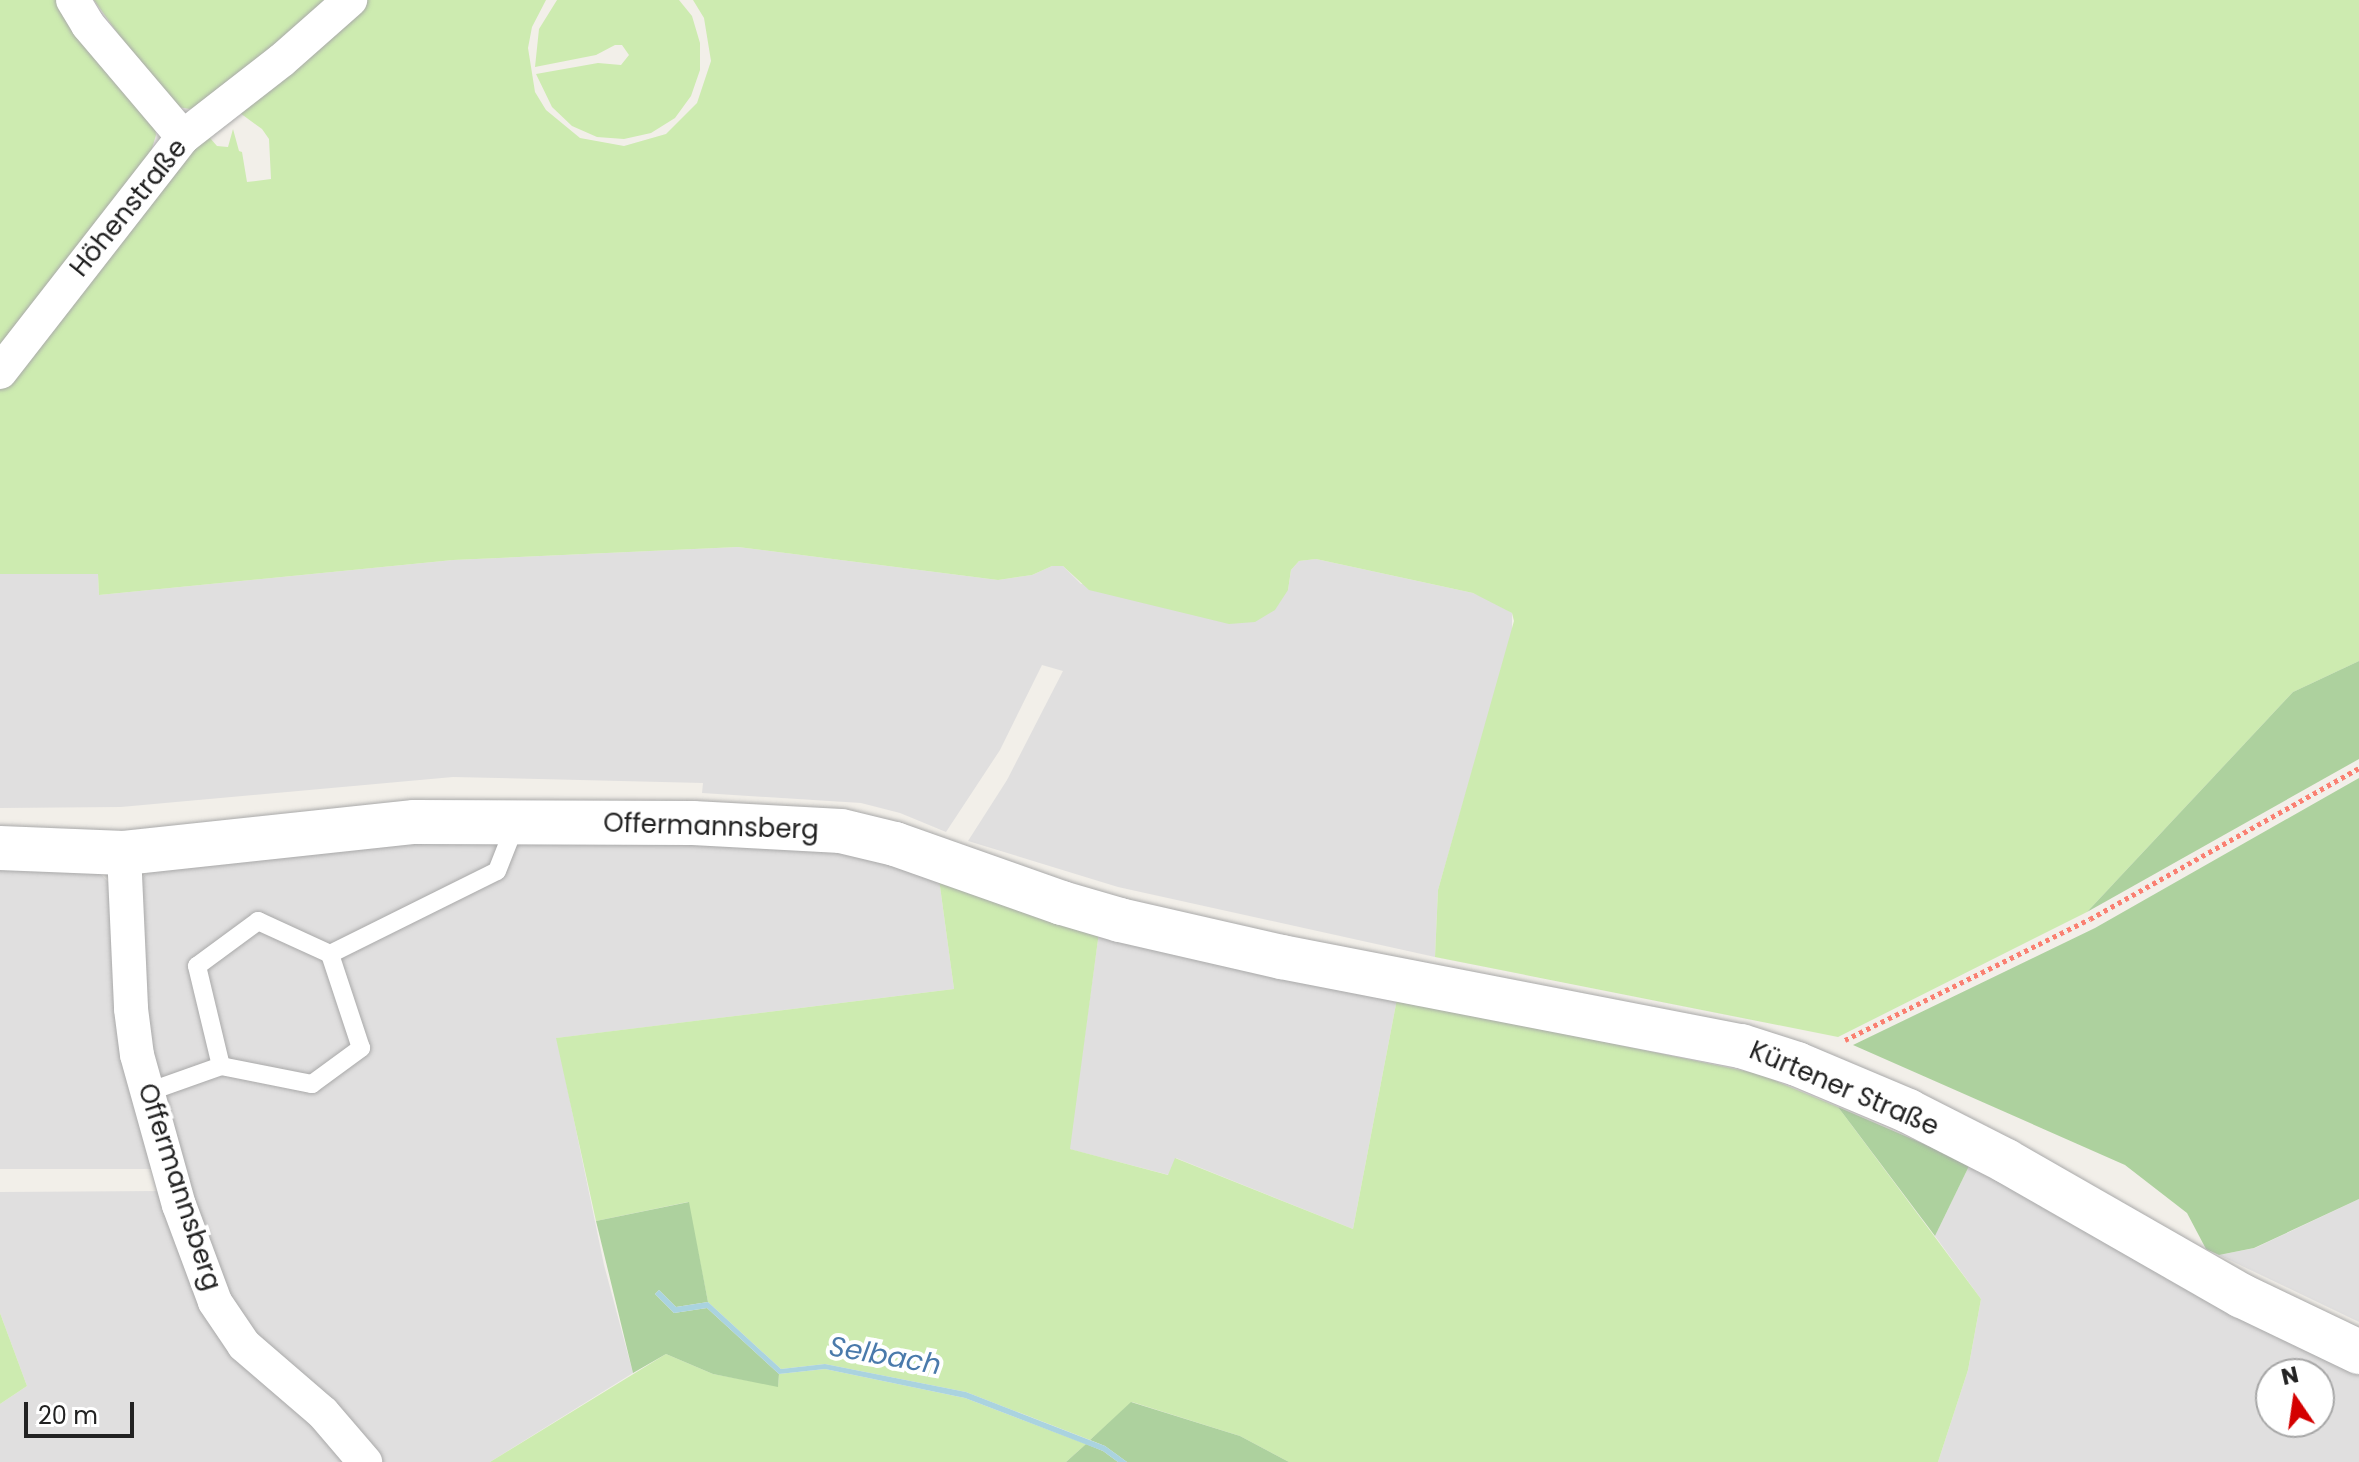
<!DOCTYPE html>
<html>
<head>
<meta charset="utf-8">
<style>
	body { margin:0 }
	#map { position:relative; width:2359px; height:1462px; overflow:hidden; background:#f2efe9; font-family:Poppins,sans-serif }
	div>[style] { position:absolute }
	.residential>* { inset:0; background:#e0dfdf }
	.grass>* { inset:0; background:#cdebb0 }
	.forest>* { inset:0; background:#add19e }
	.water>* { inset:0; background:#aad3df }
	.path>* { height:5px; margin-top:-2.5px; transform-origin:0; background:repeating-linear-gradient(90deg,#fa8072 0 4px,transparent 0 8px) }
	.roads { filter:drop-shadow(0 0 2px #a9a9a9) drop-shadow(0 0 2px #a9a9a9) }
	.service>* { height:18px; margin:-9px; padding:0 9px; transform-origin:9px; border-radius:9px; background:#fff }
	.minor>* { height:34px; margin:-17px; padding:0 17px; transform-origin:17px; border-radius:17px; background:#fff }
	.tertiary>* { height:44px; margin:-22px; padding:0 22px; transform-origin:22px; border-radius:22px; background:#fff }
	span { translate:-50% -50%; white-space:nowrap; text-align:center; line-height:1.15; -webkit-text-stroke:8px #fff; paint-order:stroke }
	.street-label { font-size:26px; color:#222 }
	.water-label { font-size:28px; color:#4a7aab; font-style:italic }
	.north { position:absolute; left:2255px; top:1358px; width:80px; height:80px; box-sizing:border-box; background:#fff; border:2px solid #a7a7a7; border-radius:50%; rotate:347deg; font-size:22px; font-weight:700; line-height:32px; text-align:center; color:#222 }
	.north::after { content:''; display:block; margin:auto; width:28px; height:36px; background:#d40000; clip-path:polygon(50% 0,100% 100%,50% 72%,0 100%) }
	.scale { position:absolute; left:24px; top:1402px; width:110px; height:36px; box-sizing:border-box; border:4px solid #222; border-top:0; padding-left:10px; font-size:24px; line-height:28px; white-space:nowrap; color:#222; -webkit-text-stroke:6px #fff; paint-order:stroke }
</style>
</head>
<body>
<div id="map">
	<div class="residential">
		<div style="clip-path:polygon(738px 547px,998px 580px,1032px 575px,1052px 566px,1063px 566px,1081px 584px,1288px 590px,1291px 570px,1299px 561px,1316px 559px,1473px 593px,1497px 603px,1512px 613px,1512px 633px,1438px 890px,1435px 957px,1118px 887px,968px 841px,1007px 780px,1063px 671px,1042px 665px,1000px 750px,946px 832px,900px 813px,861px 803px,702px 793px,703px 783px,453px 777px,121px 807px,0 808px,0 574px,98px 574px,99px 595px,453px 560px)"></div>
		<div style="clip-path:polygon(523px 838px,840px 847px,939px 879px,954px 989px,557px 1038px,604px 1265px,633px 1373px,490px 1462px,379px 1462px,280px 1362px,227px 1296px,194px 1212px,155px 1075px,138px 943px,138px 897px,142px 878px,157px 863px,259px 851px)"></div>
		<div style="clip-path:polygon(0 864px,98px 871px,109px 883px,123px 1047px,151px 1169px,0 1169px)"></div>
		<div style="clip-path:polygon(1099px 932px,1397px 999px,1353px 1229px,1176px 1158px,1169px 1175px,1069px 1149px)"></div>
		<div style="clip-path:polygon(evenodd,1970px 1164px,2359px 1369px,2359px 1462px,1938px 1462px,1968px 1370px,1981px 1299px,1935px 1236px,1970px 1164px,2271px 1374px,2319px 1374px,2319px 1422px,2271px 1422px,2271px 1374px)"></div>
		<div style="clip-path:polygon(159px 1191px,293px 1398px,348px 1462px,0 1462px,0 1404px,27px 1386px,0 1313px,0 1192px)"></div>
		<div style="clip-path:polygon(2359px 1199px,2359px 1322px,2219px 1255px,2255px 1248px)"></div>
	</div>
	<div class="grass">
		<div style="clip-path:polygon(0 0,64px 0,155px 126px,156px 135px,150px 155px,0 351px)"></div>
		<div style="clip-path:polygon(94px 0,335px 0,203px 105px,190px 109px,177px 107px,160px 93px)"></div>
		<div style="clip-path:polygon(364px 0,546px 0,532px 27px,528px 48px,535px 92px,546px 110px,580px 138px,624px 146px,666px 134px,697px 103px,711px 61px,704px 18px,693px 0,2359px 0,2359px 661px,2293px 692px,2087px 912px,1838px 1037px,1435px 957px,1438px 890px,1514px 621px,1512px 613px,1473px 593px,1316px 559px,1299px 561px,1291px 570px,1288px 590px,1275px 610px,1255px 622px,1229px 624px,1089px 590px,1063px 566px,1052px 566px,1032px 575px,998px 580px,738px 547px,453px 560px,99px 595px,98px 574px,0 574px,0 390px,43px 331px,197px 146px,210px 138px,217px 146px,228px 147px,233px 129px,239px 151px,242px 152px,247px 182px,271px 179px,269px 139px,262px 129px,240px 113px)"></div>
		<div style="clip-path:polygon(557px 0,679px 0,692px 16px,700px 43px,700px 70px,691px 96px,675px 118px,651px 133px,624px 139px,597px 137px,572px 126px,552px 107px,536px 74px,598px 63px,621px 65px,629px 55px,622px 45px,615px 45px,596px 55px,535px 67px,539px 29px)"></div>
		<div style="clip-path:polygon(939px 879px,1099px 932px,1070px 1149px,1168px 1175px,1175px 1158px,1353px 1229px,1397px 999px,1759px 1074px,1838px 1107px,1981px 1299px,1968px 1370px,1938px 1462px,1289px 1462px,1240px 1436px,1132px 1402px,1090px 1440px,966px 1392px,825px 1364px,781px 1369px,708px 1302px,688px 1202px,596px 1221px,556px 1038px,954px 989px)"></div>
		<div style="clip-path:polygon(0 1313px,27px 1386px,0 1404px)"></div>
		<div style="clip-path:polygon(666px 1354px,713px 1374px,778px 1386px,779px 1374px,825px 1369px,965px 1398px,1086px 1444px,1066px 1462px,490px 1462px)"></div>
	</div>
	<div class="forest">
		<div style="clip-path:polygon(2359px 661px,2359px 759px,2087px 912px,2293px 692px)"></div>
		<div style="clip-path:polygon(2359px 778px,2359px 1199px,2254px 1248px,2219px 1255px,2206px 1249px,2187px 1213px,2125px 1165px,1853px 1045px,2095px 928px)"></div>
		<div style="clip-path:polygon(1838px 1107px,1970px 1164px,1935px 1236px)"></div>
		<div style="clip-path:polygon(689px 1202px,708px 1302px,676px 1307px,659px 1290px,655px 1294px,674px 1313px,707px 1308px,779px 1374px,778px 1387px,713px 1374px,666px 1354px,633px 1373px,596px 1221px)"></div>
		<div style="clip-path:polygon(1131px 1402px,1240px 1436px,1289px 1462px,1127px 1462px,1105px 1446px,1090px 1440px)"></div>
		<div style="clip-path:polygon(1086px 1444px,1103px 1451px,1118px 1462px,1066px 1462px)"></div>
	</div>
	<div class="water">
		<div style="clip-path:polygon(659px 1290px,676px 1307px,708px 1302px,781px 1369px,825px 1364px,966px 1392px,1105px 1446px,1127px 1462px,1118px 1462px,1103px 1451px,965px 1398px,825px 1369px,779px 1374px,707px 1308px,674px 1313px,655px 1294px)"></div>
	</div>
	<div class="path">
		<div style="left:1845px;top:1040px;width:273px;rotate:-26.3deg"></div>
		<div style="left:2090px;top:919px;width:308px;rotate:-29.3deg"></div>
	</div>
	<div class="roads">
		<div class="service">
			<div style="left:221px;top:1066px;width:93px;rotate:11.2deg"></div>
			<div style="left:312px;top:1084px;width:61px;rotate:-36.3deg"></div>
			<div style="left:361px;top:1048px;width:99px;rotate:-108.3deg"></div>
			<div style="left:148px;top:1092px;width:77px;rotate:-19.6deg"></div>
			<div style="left:221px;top:1066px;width:103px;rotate:-103.5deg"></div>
			<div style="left:197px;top:966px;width:76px;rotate:-36.4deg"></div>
			<div style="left:258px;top:921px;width:79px;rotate:24.6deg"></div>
			<div style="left:330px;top:954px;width:186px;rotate:-26.4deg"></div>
			<div style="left:497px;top:871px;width:52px;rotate:-68.4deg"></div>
		</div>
		<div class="minor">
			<div style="left:73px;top:0;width:29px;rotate:59deg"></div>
			<div style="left:88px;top:25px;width:147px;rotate:49.7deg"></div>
			<div style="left:0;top:372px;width:298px;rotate:-52.1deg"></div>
			<div style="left:183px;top:137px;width:125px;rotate:-37.9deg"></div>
			<div style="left:282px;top:60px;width:91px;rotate:-41.4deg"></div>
			<div style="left:124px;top:853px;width:156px;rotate:87.4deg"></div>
			<div style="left:131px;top:1009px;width:46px;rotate:82.6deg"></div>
			<div style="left:137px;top:1055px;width:156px;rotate:74.4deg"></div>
			<div style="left:179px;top:1205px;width:103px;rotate:69.6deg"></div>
			<div style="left:215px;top:1302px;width:52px;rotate:56deg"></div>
			<div style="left:244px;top:1345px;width:104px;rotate:40.7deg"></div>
			<div style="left:323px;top:1413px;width:65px;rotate:49.4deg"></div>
		</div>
		<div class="tertiary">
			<div style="left:0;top:848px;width:124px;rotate:2.3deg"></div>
			<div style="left:124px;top:853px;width:292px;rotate:-6.1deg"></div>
			<div style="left:414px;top:822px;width:279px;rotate:0.2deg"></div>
			<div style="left:693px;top:823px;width:148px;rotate:3.1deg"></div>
			<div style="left:841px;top:831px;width:56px;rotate:13.5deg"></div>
			<div style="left:895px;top:844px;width:177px;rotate:19.5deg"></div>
			<div style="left:1062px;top:903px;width:60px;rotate:16.3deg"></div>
			<div style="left:1120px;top:920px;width:166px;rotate:12.9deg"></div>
			<div style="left:1282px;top:957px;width:468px;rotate:11deg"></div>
			<div style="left:1741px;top:1046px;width:59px;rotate:17.8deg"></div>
			<div style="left:1797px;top:1064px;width:121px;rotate:22.9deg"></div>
			<div style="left:1908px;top:1111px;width:110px;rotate:27deg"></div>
			<div style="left:2006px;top:1161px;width:272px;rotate:29.8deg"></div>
			<div style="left:2242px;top:1296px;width:130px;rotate:25.6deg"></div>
		</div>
	</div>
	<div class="street-label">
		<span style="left:129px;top:208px;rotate:-51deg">Höhenstraße</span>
		<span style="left:711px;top:827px;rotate:2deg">Offermannsberg</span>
		<span style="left:1844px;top:1089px;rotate:23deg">Kürtener Straße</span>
		<span style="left:179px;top:1187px;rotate:72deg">Offermannsberg</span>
	</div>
	<div class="water-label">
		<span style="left:885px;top:1356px;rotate:10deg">Selbach</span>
	</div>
	<div class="north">N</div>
	<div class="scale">20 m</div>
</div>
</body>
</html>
